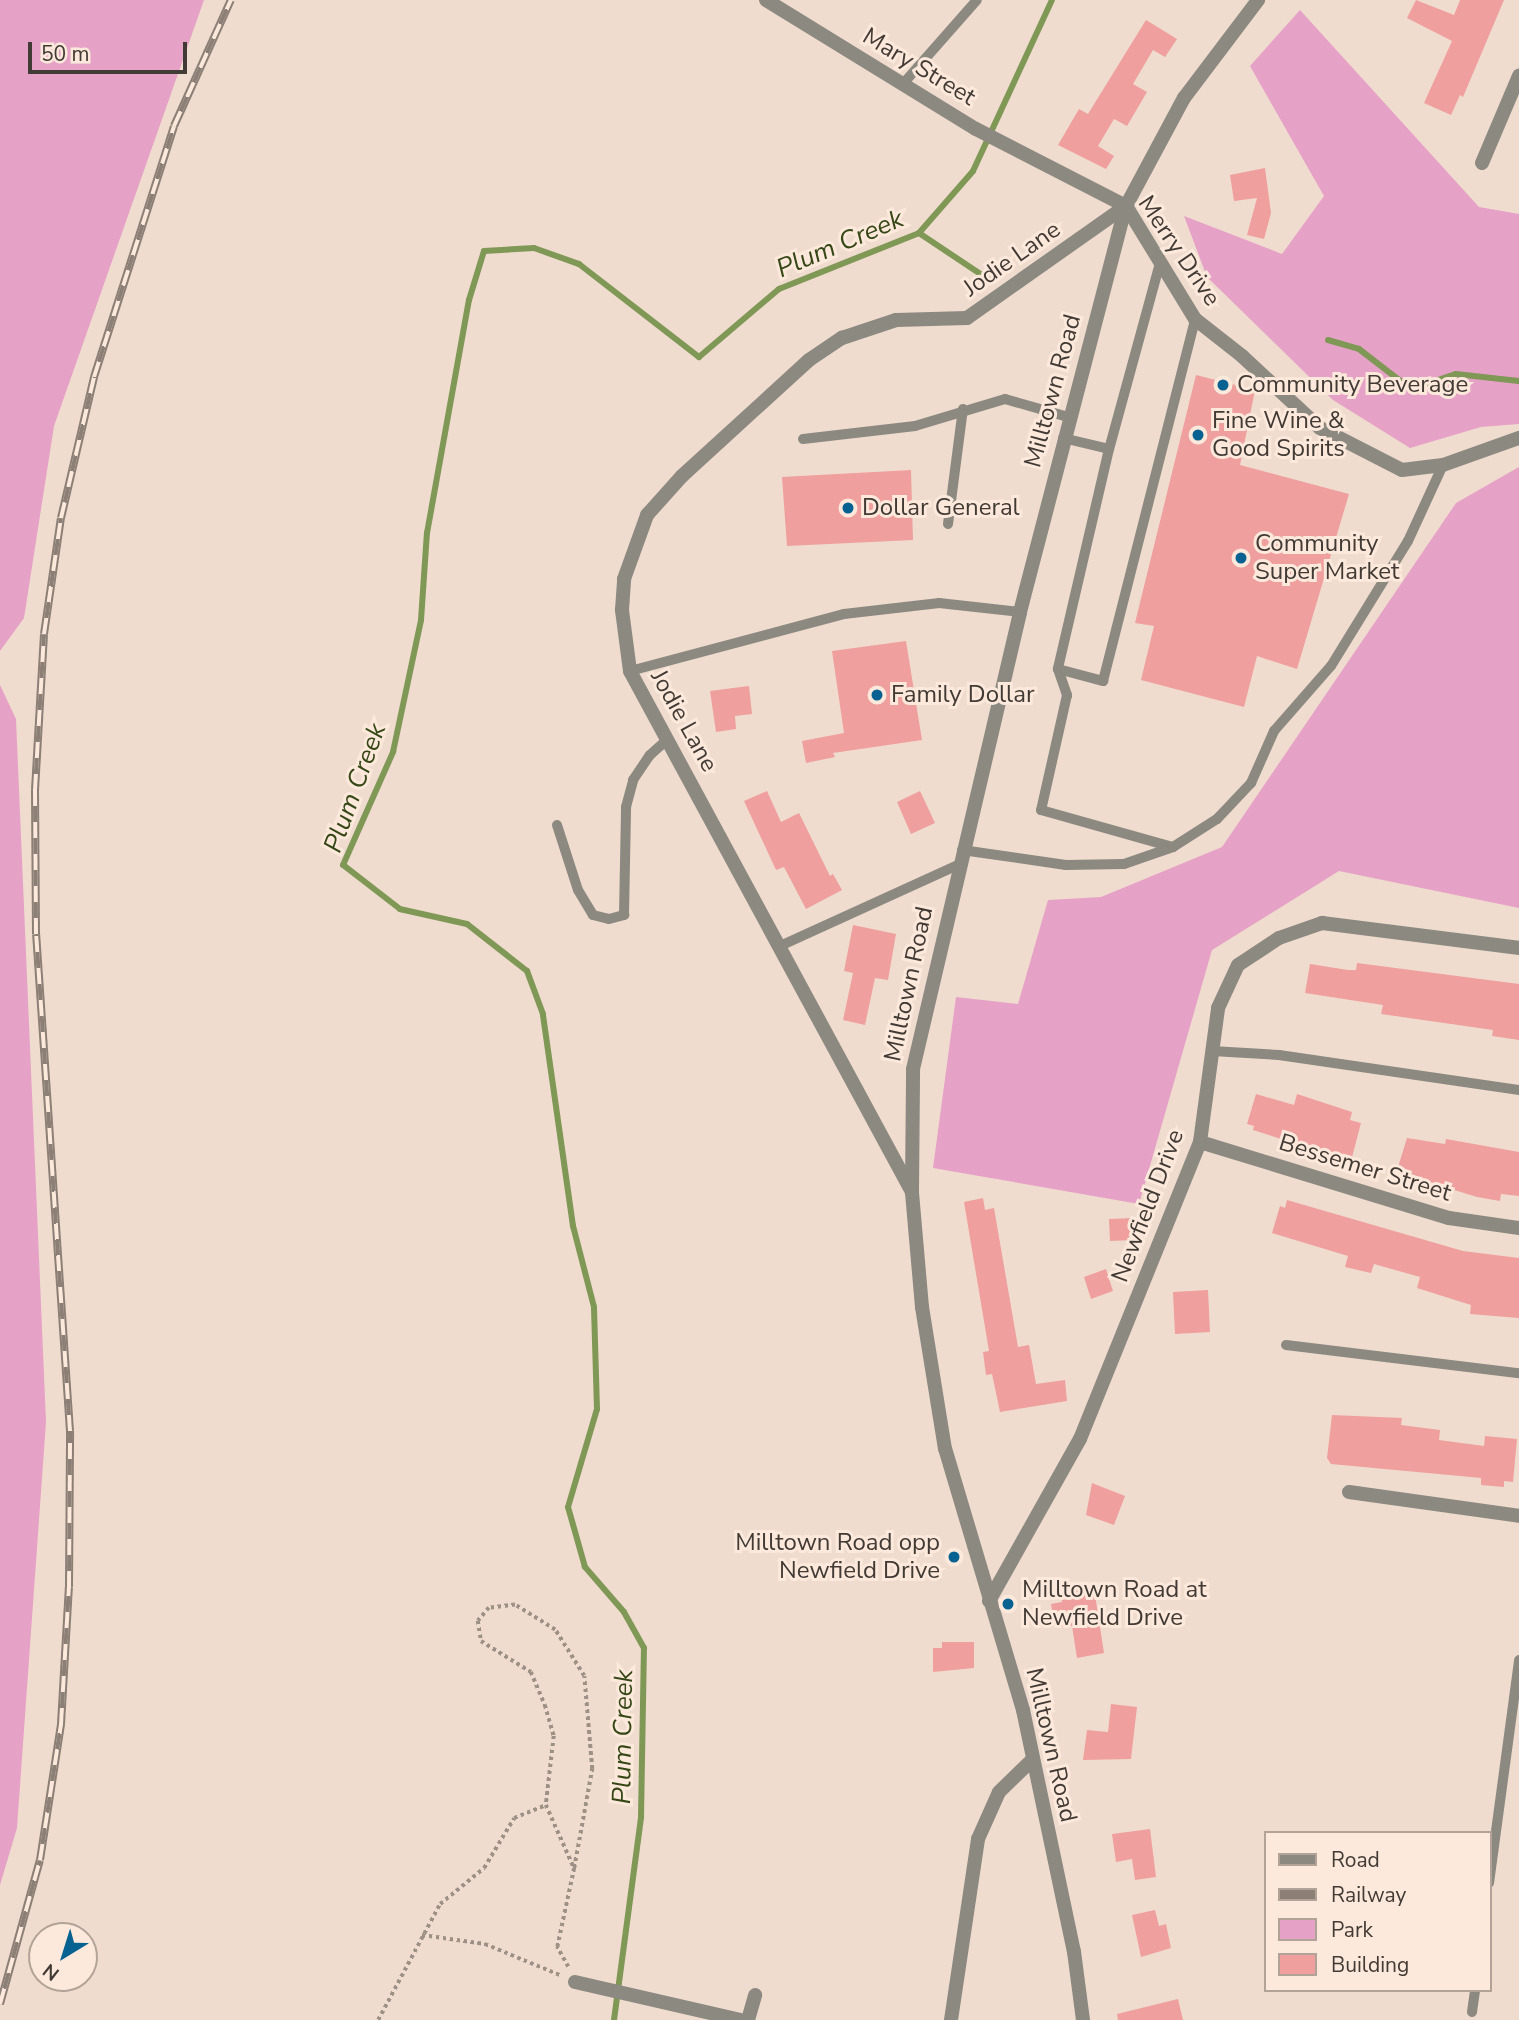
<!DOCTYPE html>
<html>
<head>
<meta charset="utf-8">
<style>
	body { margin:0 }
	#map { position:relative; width:1519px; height:2020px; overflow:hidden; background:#efdcce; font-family:"Nunito Sans",sans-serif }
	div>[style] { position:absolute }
	.green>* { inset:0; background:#e6a1c6 }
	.stream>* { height:6px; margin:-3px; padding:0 3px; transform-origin:3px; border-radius:3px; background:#7f9856 }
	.building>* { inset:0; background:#ef9f9d }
	.path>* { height:3.5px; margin-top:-1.75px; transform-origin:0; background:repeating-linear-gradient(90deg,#9d9086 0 3.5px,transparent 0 7px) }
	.service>* { height:10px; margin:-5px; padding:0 5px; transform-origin:5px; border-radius:5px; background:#8c8981 }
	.minor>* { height:14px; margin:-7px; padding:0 7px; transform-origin:7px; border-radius:7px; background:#8c8981 }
	.tertiary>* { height:14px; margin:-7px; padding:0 7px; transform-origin:7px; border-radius:7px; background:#8c8981 }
	.rail>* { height:8px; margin-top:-4px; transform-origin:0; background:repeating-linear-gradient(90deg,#fce9db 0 16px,#8b7f76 0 32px); box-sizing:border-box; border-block:2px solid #8b7f76 }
	.dots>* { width:19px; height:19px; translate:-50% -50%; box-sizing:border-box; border:4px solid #fce9db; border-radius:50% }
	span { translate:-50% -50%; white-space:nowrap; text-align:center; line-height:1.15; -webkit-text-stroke:6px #fce9db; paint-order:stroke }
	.street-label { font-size:24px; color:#423a35 }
	.poi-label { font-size:24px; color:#423a35 }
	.left { translate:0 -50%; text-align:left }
	.right { translate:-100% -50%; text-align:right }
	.water-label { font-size:26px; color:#364716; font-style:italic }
	.legend { position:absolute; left:1264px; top:1831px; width:228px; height:161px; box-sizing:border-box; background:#fce9db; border:2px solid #b2a399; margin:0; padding:9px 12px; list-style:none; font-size:21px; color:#423a35 }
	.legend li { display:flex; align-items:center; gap:14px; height:35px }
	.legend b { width:35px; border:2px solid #b2a399 }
	.north { position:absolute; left:28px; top:1922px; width:70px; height:70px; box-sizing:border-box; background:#fce9db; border:2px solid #b2a399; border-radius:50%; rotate:218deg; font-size:19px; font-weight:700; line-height:28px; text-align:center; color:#423a35 }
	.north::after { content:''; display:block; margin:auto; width:24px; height:32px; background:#076292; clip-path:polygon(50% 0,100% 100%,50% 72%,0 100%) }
	.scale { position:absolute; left:28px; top:42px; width:159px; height:32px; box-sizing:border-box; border:4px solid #423a35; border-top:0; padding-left:9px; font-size:21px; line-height:24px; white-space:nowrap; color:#423a35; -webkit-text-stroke:5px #fce9db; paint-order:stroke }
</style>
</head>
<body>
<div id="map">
	<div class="green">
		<div style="clip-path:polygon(0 0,204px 0,54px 426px,24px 618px,0 651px)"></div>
		<div style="clip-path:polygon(1300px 10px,1479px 207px,1519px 214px,1519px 424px,1481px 427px,1410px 448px,1333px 400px,1207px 277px,1184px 216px,1282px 254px,1324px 196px,1250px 66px)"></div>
		<div style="clip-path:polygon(1519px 467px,1519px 908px,1339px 871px,1212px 950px,1139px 1204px,933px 1168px,956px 997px,1018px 1004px,1048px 900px,1101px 897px,1222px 847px,1456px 503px)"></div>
		<div style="clip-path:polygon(0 685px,16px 719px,46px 1422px,17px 1828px,0 1885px)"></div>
	</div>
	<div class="stream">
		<div style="left:919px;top:233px;width:87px;rotate:33.7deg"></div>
		<div style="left:1328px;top:340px;width:32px;rotate:16deg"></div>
		<div style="left:1359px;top:349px;width:66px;rotate:37.6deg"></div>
		<div style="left:1411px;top:389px;width:47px;rotate:-18.4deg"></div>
		<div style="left:1456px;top:374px;width:63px;rotate:6.3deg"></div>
		<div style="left:614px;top:2020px;width:205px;rotate:-82.4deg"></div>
		<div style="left:641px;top:1817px;width:169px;rotate:-89deg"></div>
		<div style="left:644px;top:1648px;width:41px;rotate:-119.1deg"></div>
		<div style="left:624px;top:1612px;width:60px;rotate:-130.9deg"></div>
		<div style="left:585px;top:1567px;width:62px;rotate:-105.8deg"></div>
		<div style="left:568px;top:1507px;width:102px;rotate:-73.5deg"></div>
		<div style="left:597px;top:1409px;width:102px;rotate:-91.7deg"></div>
		<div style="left:594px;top:1307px;width:84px;rotate:-104.5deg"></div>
		<div style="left:573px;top:1226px;width:214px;rotate:-98.1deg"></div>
		<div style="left:543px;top:1014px;width:46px;rotate:-110.4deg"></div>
		<div style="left:527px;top:971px;width:76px;rotate:-141.9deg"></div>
		<div style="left:467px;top:924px;width:69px;rotate:-167.4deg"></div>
		<div style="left:400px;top:909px;width:72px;rotate:-142.3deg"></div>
		<div style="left:343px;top:865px;width:124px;rotate:-66.1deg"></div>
		<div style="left:393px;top:752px;width:135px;rotate:-78deg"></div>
		<div style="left:421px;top:620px;width:87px;rotate:-86.1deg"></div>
		<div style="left:427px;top:533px;width:237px;rotate:-79.8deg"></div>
		<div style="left:469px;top:300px;width:51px;rotate:-73deg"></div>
		<div style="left:484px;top:251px;width:50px;rotate:-3.4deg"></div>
		<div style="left:534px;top:248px;width:48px;rotate:19.6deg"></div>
		<div style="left:579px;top:264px;width:152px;rotate:37.8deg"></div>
		<div style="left:699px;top:357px;width:105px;rotate:-40.4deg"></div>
		<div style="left:779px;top:289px;width:151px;rotate:-21.8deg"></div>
		<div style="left:919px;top:233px;width:82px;rotate:-48.9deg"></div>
		<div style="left:973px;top:171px;width:188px;rotate:-65.2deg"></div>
	</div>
	<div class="building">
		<div style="clip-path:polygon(1416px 0,1454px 15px,1460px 0,1504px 0,1463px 97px,1460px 95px,1451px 115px,1424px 103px,1452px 41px,1407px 18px)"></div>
		<div style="clip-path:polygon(1146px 20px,1177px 39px,1165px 57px,1153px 50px,1133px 84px,1147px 92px,1127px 126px,1114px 119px,1098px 146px,1114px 156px,1106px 169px,1058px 145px,1079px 109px,1088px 114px)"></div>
		<div style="clip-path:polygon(1265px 168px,1271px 213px,1264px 239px,1247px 235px,1257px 198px,1234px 201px,1230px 175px)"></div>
		<div style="clip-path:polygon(1196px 375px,1255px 390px,1240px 465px,1349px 494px,1297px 669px,1257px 656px,1244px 707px,1141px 680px,1154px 626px,1135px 623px)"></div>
		<div style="clip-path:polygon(911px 470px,913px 540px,787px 546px,782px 477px)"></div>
		<div style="clip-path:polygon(906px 641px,922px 740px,833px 753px,835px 757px,806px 763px,802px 741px,844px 733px,832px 651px)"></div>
		<div style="clip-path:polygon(749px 686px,752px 714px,735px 716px,736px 729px,716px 732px,710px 691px)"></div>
		<div style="clip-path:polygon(767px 791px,781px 822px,799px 813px,830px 876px,833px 874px,842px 890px,806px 909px,784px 867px,776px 870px,744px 801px)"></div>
		<div style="clip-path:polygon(920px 791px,935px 823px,911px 834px,897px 802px)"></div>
		<div style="clip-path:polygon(853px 925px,896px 934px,888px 980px,875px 978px,865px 1025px,843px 1020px,853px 973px,844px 971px)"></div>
		<div style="clip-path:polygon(1357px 963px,1519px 984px,1519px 1040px,1492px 1036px,1493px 1030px,1381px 1014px,1383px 1005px,1305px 993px,1310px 964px,1348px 970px,1356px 970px)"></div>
		<div style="clip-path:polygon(1256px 1094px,1294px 1105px,1297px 1094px,1352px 1112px,1350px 1120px,1361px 1123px,1351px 1161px,1253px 1130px,1254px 1126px,1247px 1124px)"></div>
		<div style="clip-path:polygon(1407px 1138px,1445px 1144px,1446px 1139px,1519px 1152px,1519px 1196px,1501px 1194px,1500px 1201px,1477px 1197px,1402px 1174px,1404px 1169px,1398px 1167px)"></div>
		<div style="clip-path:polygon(983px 1198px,985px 1210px,994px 1208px,1018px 1347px,1029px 1345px,1036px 1384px,1065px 1380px,1067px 1401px,1000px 1412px,992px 1374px,986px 1375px,983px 1352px,989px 1351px,964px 1202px)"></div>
		<div style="clip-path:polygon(1287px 1200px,1463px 1251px,1519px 1258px,1519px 1318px,1470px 1314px,1471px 1305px,1417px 1288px,1420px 1277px,1374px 1264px,1371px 1273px,1345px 1267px,1348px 1256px,1272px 1233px,1280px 1206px,1285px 1208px)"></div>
		<div style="clip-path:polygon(1133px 1218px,1134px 1240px,1110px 1241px,1109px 1219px)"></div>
		<div style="clip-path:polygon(1106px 1269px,1113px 1291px,1091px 1299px,1084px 1277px)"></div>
		<div style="clip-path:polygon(1208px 1290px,1210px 1332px,1175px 1334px,1173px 1292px)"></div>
		<div style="clip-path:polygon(1332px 1415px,1402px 1418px,1401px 1425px,1440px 1430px,1439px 1440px,1484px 1446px,1485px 1436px,1517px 1439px,1513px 1482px,1504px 1481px,1504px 1487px,1481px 1485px,1481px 1478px,1331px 1464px,1327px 1458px)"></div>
		<div style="clip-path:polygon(1092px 1483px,1125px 1496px,1114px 1525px,1086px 1515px)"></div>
		<div style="clip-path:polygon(1094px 1588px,1104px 1653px,1077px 1658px,1072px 1626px,1055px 1628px,1051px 1604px,1062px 1602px,1061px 1593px)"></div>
		<div style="clip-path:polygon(942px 1642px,974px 1642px,974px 1668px,933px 1672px,933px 1648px,942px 1648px)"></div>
		<div style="clip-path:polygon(1111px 1704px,1137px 1707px,1131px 1759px,1083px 1760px,1087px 1730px,1108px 1732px)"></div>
		<div style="clip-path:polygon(1150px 1829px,1156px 1877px,1135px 1880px,1132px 1859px,1116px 1862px,1112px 1834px)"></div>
		<div style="clip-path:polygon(1155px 1910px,1159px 1926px,1166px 1924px,1171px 1948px,1141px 1957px,1132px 1915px)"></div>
		<div style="clip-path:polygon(1178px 1999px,1183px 2020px,1118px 2020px,1117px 2014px)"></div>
	</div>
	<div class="path">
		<div style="left:422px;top:1935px;width:64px;rotate:8.1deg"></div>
		<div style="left:485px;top:1944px;width:81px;rotate:22.5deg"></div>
		<div style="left:568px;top:1967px;width:23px;rotate:-119deg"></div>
		<div style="left:557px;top:1947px;width:81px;rotate:-77.9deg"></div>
		<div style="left:574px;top:1868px;width:101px;rotate:-79.7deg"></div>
		<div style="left:592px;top:1769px;width:93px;rotate:-94.9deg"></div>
		<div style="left:584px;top:1676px;width:54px;rotate:-122.2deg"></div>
		<div style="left:555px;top:1630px;width:47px;rotate:-148deg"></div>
		<div style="left:515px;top:1605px;width:26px;rotate:173deg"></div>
		<div style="left:489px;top:1608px;width:17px;rotate:130deg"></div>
		<div style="left:478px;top:1621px;width:20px;rotate:81deg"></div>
		<div style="left:481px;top:1641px;width:59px;rotate:31.8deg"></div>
		<div style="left:531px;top:1672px;width:36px;rotate:67deg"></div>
		<div style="left:545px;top:1705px;width:32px;rotate:74deg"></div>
		<div style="left:554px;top:1736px;width:69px;rotate:96.6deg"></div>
		<div style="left:546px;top:1805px;width:69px;rotate:66deg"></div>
		<div style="left:378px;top:2020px;width:132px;rotate:-61.9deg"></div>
		<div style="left:440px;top:1904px;width:57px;rotate:-39.3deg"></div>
		<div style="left:484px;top:1868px;width:58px;rotate:-59deg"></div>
		<div style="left:514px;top:1818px;width:35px;rotate:-22deg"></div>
	</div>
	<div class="service">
		<div style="left:902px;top:85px;width:113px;rotate:-48.6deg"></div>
		<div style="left:1160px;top:263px;width:193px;rotate:105.3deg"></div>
		<div style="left:1109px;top:449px;width:226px;rotate:103.1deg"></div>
		<div style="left:1058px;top:669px;width:28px;rotate:71deg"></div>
		<div style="left:1067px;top:695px;width:118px;rotate:102.7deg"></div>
		<div style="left:1041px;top:810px;width:137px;rotate:15.7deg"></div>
		<div style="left:1063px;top:438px;width:47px;rotate:13.4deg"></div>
		<div style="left:803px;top:439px;width:113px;rotate:-6.6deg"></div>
		<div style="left:915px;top:426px;width:94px;rotate:-16.7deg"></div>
		<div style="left:1005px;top:399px;width:66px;rotate:15.9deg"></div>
		<div style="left:948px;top:524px;width:116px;rotate:-82.6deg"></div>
		<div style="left:1058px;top:669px;width:47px;rotate:14.9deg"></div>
		<div style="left:1103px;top:681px;width:374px;rotate:-75.7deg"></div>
		<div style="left:630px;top:671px;width:221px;rotate:-14.9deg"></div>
		<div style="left:844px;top:614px;width:96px;rotate:-6.6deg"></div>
		<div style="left:939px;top:603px;width:81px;rotate:6.3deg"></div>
		<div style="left:557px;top:825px;width:68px;rotate:72.1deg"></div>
		<div style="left:578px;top:890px;width:29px;rotate:59deg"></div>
		<div style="left:593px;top:915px;width:16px;rotate:14deg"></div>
		<div style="left:609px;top:919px;width:16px;rotate:-15deg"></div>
		<div style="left:624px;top:915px;width:108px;rotate:-88.9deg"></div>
		<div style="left:626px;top:807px;width:28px;rotate:-75deg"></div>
		<div style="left:633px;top:780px;width:30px;rotate:-56deg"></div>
		<div style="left:650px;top:755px;width:24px;rotate:-42deg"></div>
		<div style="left:962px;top:850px;width:105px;rotate:8.2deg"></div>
		<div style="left:1066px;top:865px;width:58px;rotate:-1deg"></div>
		<div style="left:1124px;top:864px;width:52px;rotate:-19.1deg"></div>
		<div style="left:1173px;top:847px;width:52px;rotate:-32.5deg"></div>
		<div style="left:1217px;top:819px;width:50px;rotate:-46.6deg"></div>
		<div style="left:1251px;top:783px;width:57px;rotate:-66.1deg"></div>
		<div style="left:1274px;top:731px;width:86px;rotate:-48.8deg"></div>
		<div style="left:1331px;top:666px;width:147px;rotate:-58.4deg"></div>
		<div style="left:1408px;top:541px;width:84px;rotate:-65.3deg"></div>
		<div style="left:780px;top:946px;width:196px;rotate:-24.5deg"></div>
		<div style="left:1212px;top:1051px;width:67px;rotate:3.4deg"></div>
		<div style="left:1279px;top:1055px;width:243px;rotate:8.3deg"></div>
		<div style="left:1286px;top:1345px;width:235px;rotate:6.9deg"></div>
		<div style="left:1489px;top:1883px;width:225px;rotate:-82.3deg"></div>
		<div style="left:1472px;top:2012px;width:22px;rotate:-82deg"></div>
	</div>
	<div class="minor">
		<div style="left:766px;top:0;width:246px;rotate:31.6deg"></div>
		<div style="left:976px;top:129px;width:169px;rotate:27.2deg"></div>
		<div style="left:1126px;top:206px;width:132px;rotate:58.6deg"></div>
		<div style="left:1195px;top:319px;width:60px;rotate:38.2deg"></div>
		<div style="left:1242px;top:356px;width:106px;rotate:42.7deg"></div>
		<div style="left:1320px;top:428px;width:92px;rotate:27.1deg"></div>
		<div style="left:1402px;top:470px;width:41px;rotate:-7deg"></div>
		<div style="left:1443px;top:465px;width:81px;rotate:-19.6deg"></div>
		<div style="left:1482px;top:163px;width:95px;rotate:-67deg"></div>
		<div style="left:1200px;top:1142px;width:260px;rotate:17deg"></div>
		<div style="left:1449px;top:1218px;width:71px;rotate:8.1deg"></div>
		<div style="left:912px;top:1192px;width:592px;rotate:-118.43deg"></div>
		<div style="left:630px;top:671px;width:62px;rotate:-97.5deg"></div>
		<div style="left:622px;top:610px;width:31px;rotate:-86deg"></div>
		<div style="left:624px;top:579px;width:68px;rotate:-70.2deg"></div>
		<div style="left:647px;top:515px;width:52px;rotate:-48.1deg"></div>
		<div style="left:682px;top:476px;width:172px;rotate:-42.4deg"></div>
		<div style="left:809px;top:360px;width:40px;rotate:-34deg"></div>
		<div style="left:842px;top:338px;width:57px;rotate:-18.4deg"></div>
		<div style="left:896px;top:320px;width:71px;rotate:-1.6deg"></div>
		<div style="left:967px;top:318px;width:194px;rotate:-35.2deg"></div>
		<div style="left:1349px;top:1492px;width:172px;rotate:8deg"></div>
		<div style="left:989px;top:1601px;width:186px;rotate:-60.7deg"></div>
		<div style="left:1080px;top:1439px;width:320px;rotate:-68deg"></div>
		<div style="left:1200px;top:1142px;width:135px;rotate:-82.3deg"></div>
		<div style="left:1218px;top:1008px;width:47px;rotate:-65.1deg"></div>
		<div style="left:1238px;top:965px;width:49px;rotate:-33.4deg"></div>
		<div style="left:1279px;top:938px;width:46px;rotate:-19.2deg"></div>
		<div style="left:1322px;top:923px;width:199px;rotate:7.2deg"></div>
		<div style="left:575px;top:1982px;width:170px;rotate:12.9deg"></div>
		<div style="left:748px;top:2020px;width:26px;rotate:-74deg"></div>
		<div style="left:951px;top:2020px;width:183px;rotate:-81.5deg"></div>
		<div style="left:978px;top:1839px;width:51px;rotate:-65.9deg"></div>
		<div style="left:999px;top:1792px;width:47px;rotate:-44.1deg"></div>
	</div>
	<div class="tertiary">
		<div style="left:1083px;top:2020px;width:69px;rotate:-97.5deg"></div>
		<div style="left:1074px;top:1952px;width:247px;rotate:-101.9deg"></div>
		<div style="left:1023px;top:1710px;width:272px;rotate:-106.6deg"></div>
		<div style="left:945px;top:1449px;width:144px;rotate:-99.2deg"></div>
		<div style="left:922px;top:1307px;width:115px;rotate:-95deg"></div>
		<div style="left:912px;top:1192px;width:123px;rotate:-89.5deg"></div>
		<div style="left:913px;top:1069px;width:469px;rotate:-76.8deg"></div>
		<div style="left:1020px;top:612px;width:420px;rotate:-75.4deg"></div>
		<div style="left:1126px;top:206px;width:123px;rotate:-61.8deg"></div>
		<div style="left:1184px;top:98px;width:123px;rotate:-52.9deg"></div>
	</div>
	<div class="rail">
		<div style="left:0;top:2004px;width:149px;rotate:-74.5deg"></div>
		<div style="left:40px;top:1860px;width:138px;rotate:-81.2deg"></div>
		<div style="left:61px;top:1724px;width:137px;rotate:-86.7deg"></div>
		<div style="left:69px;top:1587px;width:156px;rotate:-89.6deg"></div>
		<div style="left:70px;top:1431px;width:498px;rotate:-93.9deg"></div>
		<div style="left:36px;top:934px;width:144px;rotate:-90.4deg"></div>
		<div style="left:35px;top:790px;width:156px;rotate:-86.7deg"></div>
		<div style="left:44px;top:634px;width:117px;rotate:-81.7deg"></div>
		<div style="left:61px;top:518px;width:145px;rotate:-76.8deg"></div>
		<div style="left:94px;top:377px;width:263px;rotate:-72.3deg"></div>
		<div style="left:174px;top:126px;width:138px;rotate:-65.7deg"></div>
	</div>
	<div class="dots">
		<div style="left:1223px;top:385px;background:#076292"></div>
		<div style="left:1198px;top:435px;background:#076292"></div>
		<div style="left:848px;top:508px;background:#076292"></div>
		<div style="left:1241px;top:558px;background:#076292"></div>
		<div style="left:877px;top:695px;background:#076292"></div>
		<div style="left:954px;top:1557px;background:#076292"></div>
		<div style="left:1008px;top:1604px;background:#076292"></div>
	</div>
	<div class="street-label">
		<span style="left:919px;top:67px;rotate:31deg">Mary Street</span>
		<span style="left:1179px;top:251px;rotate:56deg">Merry Drive</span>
		<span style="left:1012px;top:259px;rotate:-35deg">Jodie Lane</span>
		<span style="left:1053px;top:391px;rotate:-75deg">Milltown Road</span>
		<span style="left:684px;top:721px;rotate:61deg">Jodie Lane</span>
		<span style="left:909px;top:984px;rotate:-78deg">Milltown Road</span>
		<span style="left:1365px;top:1168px;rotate:17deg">Bessemer Street</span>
		<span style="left:1148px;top:1206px;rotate:-69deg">Newfield Drive</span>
		<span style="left:1051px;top:1745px;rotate:77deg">Milltown Road</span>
	</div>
	<div class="poi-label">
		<span class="left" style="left:1237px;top:385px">Community Beverage</span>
		<span class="left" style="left:1212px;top:435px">Fine Wine &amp;<br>Good Spirits</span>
		<span class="left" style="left:862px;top:508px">Dollar General</span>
		<span class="left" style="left:1255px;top:558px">Community<br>Super Market</span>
		<span class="left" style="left:891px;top:695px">Family Dollar</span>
		<span class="right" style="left:940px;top:1557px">Milltown Road opp<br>Newfield Drive</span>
		<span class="left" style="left:1022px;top:1604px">Milltown Road at<br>Newfield Drive</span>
	</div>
	<div class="water-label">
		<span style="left:840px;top:244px;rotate:-23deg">Plum Creek</span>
		<span style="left:355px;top:788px;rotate:-70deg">Plum Creek</span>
		<span style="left:623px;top:1737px;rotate:-89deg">Plum Creek</span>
	</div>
	<ul class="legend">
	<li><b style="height:9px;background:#8c8981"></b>Road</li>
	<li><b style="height:9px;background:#8b7f76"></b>Railway</li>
	<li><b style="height:19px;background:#e6a1c6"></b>Park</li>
	<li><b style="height:19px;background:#ef9f9d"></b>Building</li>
	</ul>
	<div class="north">N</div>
	<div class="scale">50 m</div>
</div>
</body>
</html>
